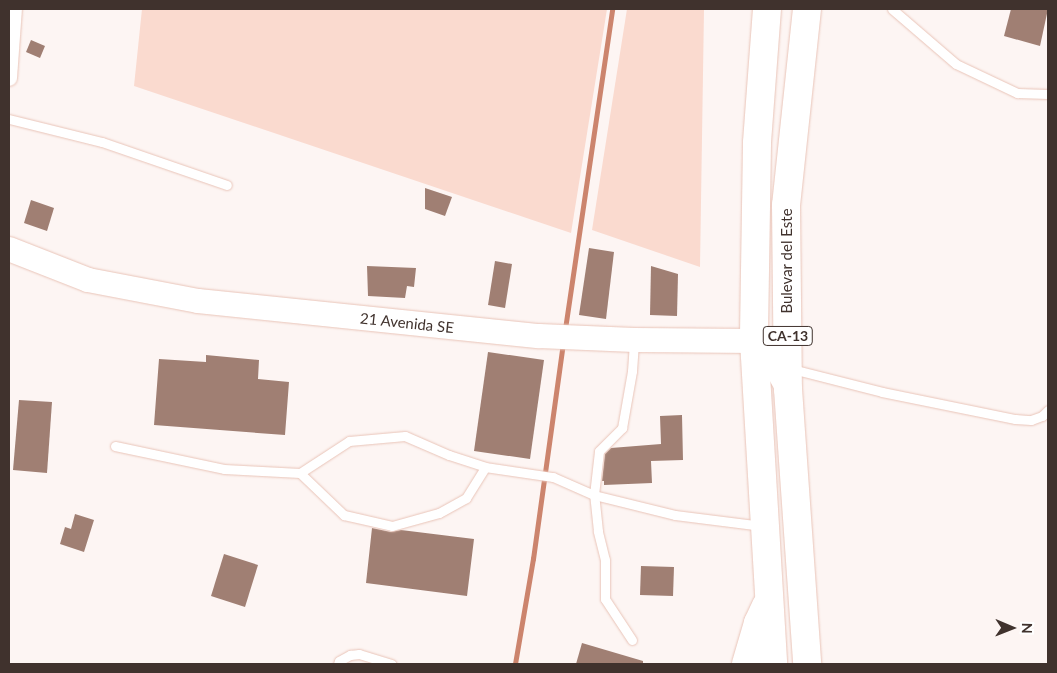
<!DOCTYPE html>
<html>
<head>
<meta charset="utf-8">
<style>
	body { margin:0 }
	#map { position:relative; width:1057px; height:673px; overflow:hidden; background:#fdf5f3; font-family:Lato,sans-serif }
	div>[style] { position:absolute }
	.green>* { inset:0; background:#fadacf }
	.stream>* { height:4.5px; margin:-2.25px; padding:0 2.25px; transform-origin:2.25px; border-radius:2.25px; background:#cc846d }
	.building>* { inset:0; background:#a07f73 }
	.roads { filter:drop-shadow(0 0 1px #e9c4b8) drop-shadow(0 0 1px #e9c4b8) }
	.lane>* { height:9px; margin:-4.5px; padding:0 4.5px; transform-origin:4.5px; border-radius:4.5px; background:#fff }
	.street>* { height:16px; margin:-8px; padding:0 8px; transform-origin:8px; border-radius:8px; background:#fff }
	.secondary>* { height:24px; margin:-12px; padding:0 12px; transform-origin:12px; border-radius:12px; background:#fff }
	.highway>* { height:28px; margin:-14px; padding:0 14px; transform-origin:14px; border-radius:14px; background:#fff }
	span { translate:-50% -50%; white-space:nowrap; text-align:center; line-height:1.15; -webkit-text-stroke:4px #fff; paint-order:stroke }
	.shield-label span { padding:1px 4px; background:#fff; border:1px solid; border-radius:4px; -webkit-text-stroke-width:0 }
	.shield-label { font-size:14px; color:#40322d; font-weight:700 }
	.street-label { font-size:15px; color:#40322d }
	.frame { position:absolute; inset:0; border:10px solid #40322d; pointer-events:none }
	.north { position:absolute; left:987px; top:603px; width:50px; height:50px; -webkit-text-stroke:4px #fff; paint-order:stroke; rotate:91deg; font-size:14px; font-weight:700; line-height:20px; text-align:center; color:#40322d }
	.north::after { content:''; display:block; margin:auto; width:18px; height:22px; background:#40322d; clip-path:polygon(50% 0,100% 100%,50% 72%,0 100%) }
</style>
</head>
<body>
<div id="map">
	<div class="green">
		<div style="clip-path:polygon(142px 9px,607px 9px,571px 233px,134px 86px)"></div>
		<div style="clip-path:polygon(627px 9px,704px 9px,700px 267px,592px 230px)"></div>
	</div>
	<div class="stream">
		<div style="left:565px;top:329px;width:323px;rotate:-81.6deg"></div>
		<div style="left:515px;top:664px;width:107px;rotate:-80.3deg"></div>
		<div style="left:533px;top:559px;width:217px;rotate:-82.1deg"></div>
	</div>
	<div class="building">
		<div style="clip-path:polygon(1011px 9px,1048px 9px,1040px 46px,1004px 36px)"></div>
		<div style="clip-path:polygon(31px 40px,45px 46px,40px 58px,26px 52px)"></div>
		<div style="clip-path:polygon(425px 188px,452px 197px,445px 216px,425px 209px)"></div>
		<div style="clip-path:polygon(31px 200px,54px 208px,47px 231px,24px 223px)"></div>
		<div style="clip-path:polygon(589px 248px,614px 252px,606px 319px,579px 315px)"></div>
		<div style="clip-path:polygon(495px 261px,512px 264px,505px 308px,488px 305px)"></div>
		<div style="clip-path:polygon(367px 266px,416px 268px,414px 287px,407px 286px,405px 298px,368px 296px)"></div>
		<div style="clip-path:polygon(651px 266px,678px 274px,677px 316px,650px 315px)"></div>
		<div style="clip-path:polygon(488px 352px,544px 360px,530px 459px,474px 451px)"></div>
		<div style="clip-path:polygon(206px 355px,259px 360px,258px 379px,289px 382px,285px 435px,154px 425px,159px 359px,206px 362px)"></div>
		<div style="clip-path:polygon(19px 400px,52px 402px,47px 473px,13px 470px)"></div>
		<div style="clip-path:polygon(682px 415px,683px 460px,651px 461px,652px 483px,604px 485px,604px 481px,602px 481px,605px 454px,611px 448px,661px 444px,660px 416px)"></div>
		<div style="clip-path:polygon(75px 514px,94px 520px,84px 552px,60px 544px,65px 527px,71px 529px)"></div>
		<div style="clip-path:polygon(372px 528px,391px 532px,401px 530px,474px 539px,467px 596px,366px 583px)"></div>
		<div style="clip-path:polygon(224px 554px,258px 565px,245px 607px,211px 596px)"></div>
		<div style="clip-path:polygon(641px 566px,674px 567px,673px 596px,640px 595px)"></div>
		<div style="clip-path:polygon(582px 643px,643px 661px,643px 664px,576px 664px)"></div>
	</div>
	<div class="roads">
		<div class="lane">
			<div style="left:892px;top:9px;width:84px;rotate:40.7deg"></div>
			<div style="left:956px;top:64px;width:68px;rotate:25.4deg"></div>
			<div style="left:1017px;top:93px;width:31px;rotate:2deg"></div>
			<div style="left:9px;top:119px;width:96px;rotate:13.9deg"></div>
			<div style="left:102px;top:142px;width:132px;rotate:19deg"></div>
			<div style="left:792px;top:369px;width:93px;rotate:14.3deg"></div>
			<div style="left:882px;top:392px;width:136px;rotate:11.5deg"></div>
			<div style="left:1015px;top:419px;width:16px;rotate:4deg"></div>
			<div style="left:1031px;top:420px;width:12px;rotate:-20deg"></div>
			<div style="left:1042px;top:416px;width:8px;rotate:-45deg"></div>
			<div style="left:115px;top:446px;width:111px;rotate:11.9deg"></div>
			<div style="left:224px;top:469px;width:76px;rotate:3deg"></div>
			<div style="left:300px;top:473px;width:59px;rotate:-33.1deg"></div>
			<div style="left:349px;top:441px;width:56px;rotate:-5.1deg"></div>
			<div style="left:405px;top:436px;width:48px;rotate:23.4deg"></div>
			<div style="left:449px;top:455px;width:38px;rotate:18deg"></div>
			<div style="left:485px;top:467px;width:69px;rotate:8.4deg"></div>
			<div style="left:553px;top:477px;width:45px;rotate:23.7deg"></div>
			<div style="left:594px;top:495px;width:83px;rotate:13.9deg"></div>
			<div style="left:675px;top:515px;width:88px;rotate:7.2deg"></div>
			<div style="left:300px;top:473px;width:61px;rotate:43.7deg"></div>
			<div style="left:344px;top:515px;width:49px;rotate:12.9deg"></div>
			<div style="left:392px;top:526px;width:49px;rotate:-15.5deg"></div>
			<div style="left:439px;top:513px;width:31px;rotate:-29deg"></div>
			<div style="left:466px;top:498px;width:36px;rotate:-58deg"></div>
			<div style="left:632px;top:640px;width:49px;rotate:-123.4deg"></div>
			<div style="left:605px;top:599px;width:39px;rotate:-90deg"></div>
			<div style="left:605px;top:560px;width:30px;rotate:-104deg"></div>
			<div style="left:598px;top:531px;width:36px;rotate:-96deg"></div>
			<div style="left:594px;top:495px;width:44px;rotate:-83.5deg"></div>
			<div style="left:599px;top:451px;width:33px;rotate:-45deg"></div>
			<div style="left:622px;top:428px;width:58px;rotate:-80deg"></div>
			<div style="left:632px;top:371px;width:31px;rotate:-86deg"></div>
			<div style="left:338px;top:664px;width:3px;rotate:-72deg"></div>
			<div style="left:339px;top:661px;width:13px;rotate:-29deg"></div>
			<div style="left:350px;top:655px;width:9px;rotate:-6deg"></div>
			<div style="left:359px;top:654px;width:34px;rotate:17deg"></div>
		</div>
		<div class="street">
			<div style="left:9px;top:78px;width:69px;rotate:-85.9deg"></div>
		</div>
		<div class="secondary">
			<div style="left:9px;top:249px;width:85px;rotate:21.4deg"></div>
			<div style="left:88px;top:280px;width:112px;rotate:10.8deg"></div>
			<div style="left:198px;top:301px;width:343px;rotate:5.9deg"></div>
			<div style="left:539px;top:336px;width:95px;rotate:2.4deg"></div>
			<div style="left:634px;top:340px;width:120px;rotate:0.5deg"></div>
			<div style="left:754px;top:341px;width:13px;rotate:29deg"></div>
			<div style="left:765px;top:347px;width:48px;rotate:61.3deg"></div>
		</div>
		<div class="highway">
			<div style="left:767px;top:9px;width:134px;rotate:94.3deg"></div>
			<div style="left:757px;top:143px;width:198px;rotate:90.9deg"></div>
			<div style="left:754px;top:341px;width:324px;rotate:86.6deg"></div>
			<div style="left:807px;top:9px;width:197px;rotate:96.1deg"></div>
			<div style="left:786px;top:205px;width:184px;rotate:89.4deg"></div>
			<div style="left:788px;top:389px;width:276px;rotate:86deg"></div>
			<div style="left:746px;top:664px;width:43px;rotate:-73.7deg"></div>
			<div style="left:758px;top:623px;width:19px;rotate:-65deg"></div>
		</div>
	</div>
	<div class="shield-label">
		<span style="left:788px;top:336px">CA-13</span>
	</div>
	<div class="street-label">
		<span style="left:787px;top:261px;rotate:-90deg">Bulevar del Este</span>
		<span style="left:407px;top:323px;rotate:6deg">21 Avenida SE</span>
	</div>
	<div class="frame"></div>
	<div class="north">N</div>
</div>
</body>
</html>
